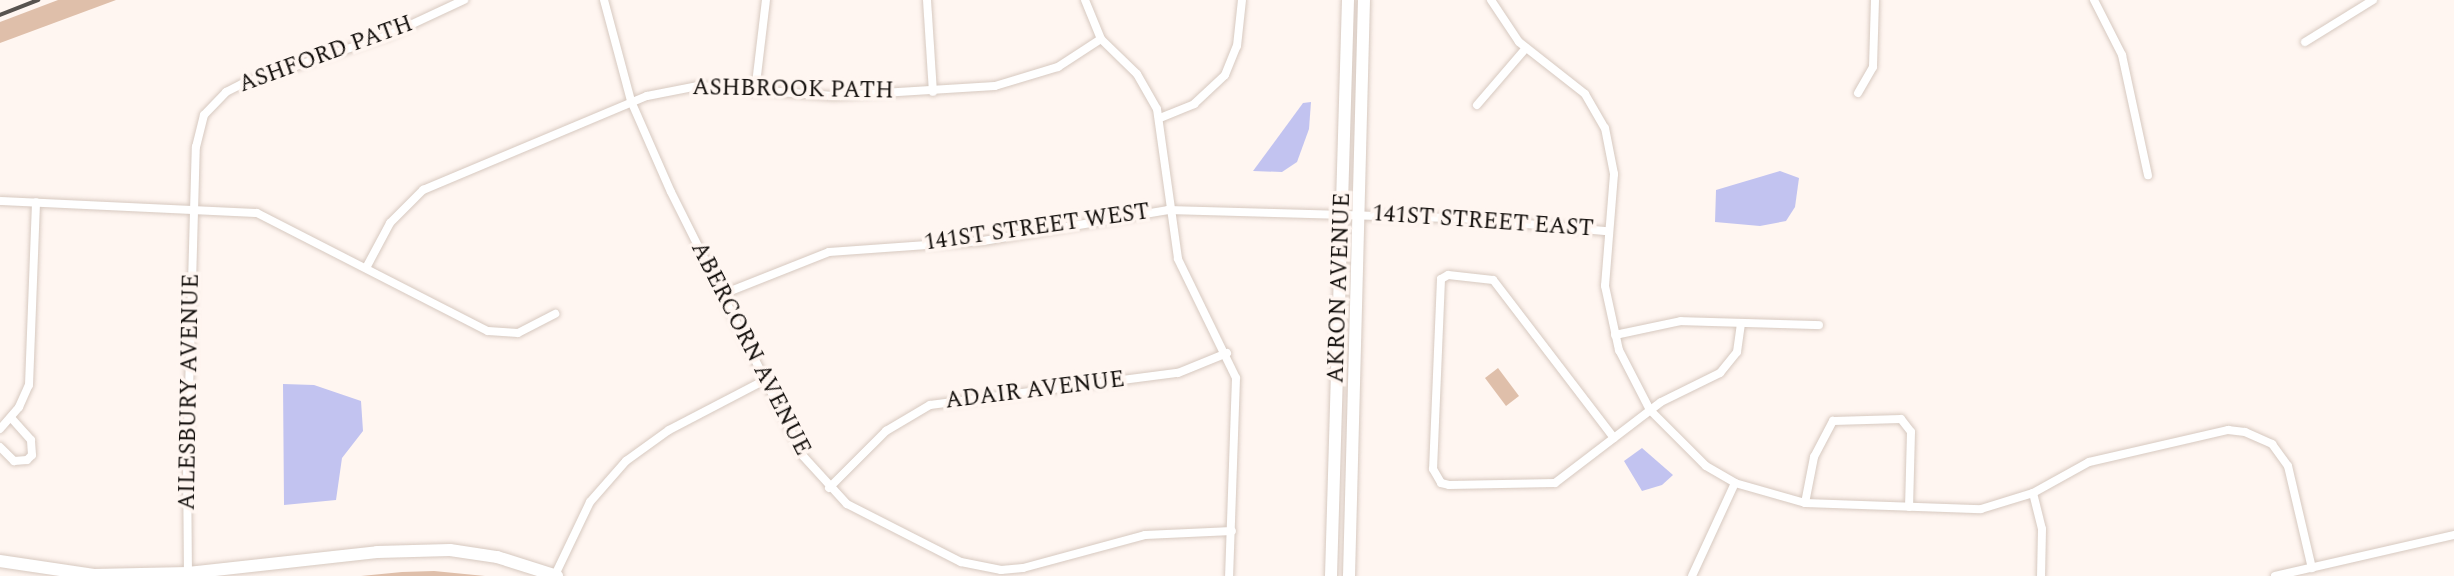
<!DOCTYPE html>
<html>
<head>
<meta charset="utf-8">
<style>
	body { margin:0 }
	#map { position:relative; width:2454px; height:576px; overflow:hidden; background:#fff6f1; font-family:Spectral,serif }
	div>[style] { position:absolute }
	.green>* { inset:0; background:#dfbfaa }
	.water>* { inset:0; background:#c2c3f0 }
	.roads { filter:drop-shadow(0 0 2px #d7c9c0) drop-shadow(0 0 2px #d7c9c0) }
	.street>* { height:8px; margin:-4px; padding:0 4px; transform-origin:4px; border-radius:4px; background:#fff }
	.secondary>* { height:12px; margin:-6px; padding:0 6px; transform-origin:6px; border-radius:6px; background:#fff }
	.rail>* { height:3.5px; margin:-1.75px; padding:0 1.75px; transform-origin:1.75px; border-radius:1.75px; background:#58534f }
	span { translate:-50% -50%; white-space:nowrap; text-align:center; line-height:1.15; -webkit-text-stroke:7px #fff6f1; paint-order:stroke }
	.street-label { font-size:23px; color:#110d0a }
</style>
</head>
<body>
<div id="map">
	<div class="green">
		<div style="clip-path:polygon(58px 0,116px 0,0 43px,0 22px)"></div>
		<div style="clip-path:polygon(1498px 368px,1519px 396px,1506px 406px,1485px 378px)"></div>
		<div style="clip-path:polygon(434px 571px,485px 576px,361px 576px,402px 572px)"></div>
	</div>
	<div class="water">
		<div style="clip-path:polygon(1311px 102px,1309px 129px,1297px 162px,1282px 172px,1253px 171px,1303px 103px)"></div>
		<div style="clip-path:polygon(1780px 171px,1799px 178px,1795px 207px,1786px 221px,1760px 226px,1715px 222px,1716px 190px)"></div>
		<div style="clip-path:polygon(283px 384px,314px 385px,361px 401px,363px 431px,342px 458px,336px 500px,284px 505px)"></div>
		<div style="clip-path:polygon(1642px 448px,1673px 475px,1662px 485px,1642px 491px,1624px 461px)"></div>
	</div>
	<div class="roads">
		<div class="street">
			<div style="left:604px;top:0;width:105px;rotate:75deg"></div>
			<div style="left:631px;top:101px;width:99px;rotate:66.3deg"></div>
			<div style="left:671px;top:192px;width:295px;rotate:63.4deg"></div>
			<div style="left:803px;top:456px;width:65px;rotate:47.5deg"></div>
			<div style="left:847px;top:504px;width:128px;rotate:27deg"></div>
			<div style="left:961px;top:562px;width:41px;rotate:11.3deg"></div>
			<div style="left:1001px;top:570px;width:22px;rotate:-5deg"></div>
			<div style="left:1023px;top:568px;width:126px;rotate:-15.1deg"></div>
			<div style="left:1145px;top:535px;width:87px;rotate:-2.6deg"></div>
			<div style="left:927px;top:0;width:92px;rotate:86.3deg"></div>
			<div style="left:1085px;top:0;width:42px;rotate:67.7deg"></div>
			<div style="left:1101px;top:39px;width:50px;rotate:44.2deg"></div>
			<div style="left:1137px;top:74px;width:40px;rotate:60.3deg"></div>
			<div style="left:1157px;top:109px;width:151px;rotate:82deg"></div>
			<div style="left:1178px;top:259px;width:132px;rotate:64deg"></div>
			<div style="left:1236px;top:378px;width:198px;rotate:92deg"></div>
			<div style="left:1491px;top:0;width:50px;rotate:56.3deg"></div>
			<div style="left:1519px;top:42px;width:84px;rotate:38.2deg"></div>
			<div style="left:1585px;top:94px;width:39px;rotate:60deg"></div>
			<div style="left:1605px;top:128px;width:47px;rotate:78.9deg"></div>
			<div style="left:1614px;top:174px;width:112px;rotate:94.6deg"></div>
			<div style="left:1605px;top:286px;width:66px;rotate:77.7deg"></div>
			<div style="left:1619px;top:350px;width:68px;rotate:62.7deg"></div>
			<div style="left:1650px;top:410px;width:79px;rotate:45deg"></div>
			<div style="left:1706px;top:466px;width:34px;rotate:30deg"></div>
			<div style="left:1735px;top:483px;width:73px;rotate:15.9deg"></div>
			<div style="left:1805px;top:503px;width:176px;rotate:2deg"></div>
			<div style="left:1981px;top:509px;width:54px;rotate:-17.1deg"></div>
			<div style="left:2033px;top:493px;width:64px;rotate:-29deg"></div>
			<div style="left:2089px;top:462px;width:143px;rotate:-13deg"></div>
			<div style="left:2228px;top:430px;width:17px;rotate:7deg"></div>
			<div style="left:2245px;top:432px;width:30px;rotate:24deg"></div>
			<div style="left:2272px;top:444px;width:27px;rotate:54deg"></div>
			<div style="left:2288px;top:466px;width:105px;rotate:76.8deg"></div>
			<div style="left:2094px;top:0;width:62px;rotate:63deg"></div>
			<div style="left:2122px;top:55px;width:123px;rotate:77.8deg"></div>
			<div style="left:2305px;top:42px;width:80px;rotate:-31.7deg"></div>
			<div style="left:755px;top:92px;width:93px;rotate:-83.2deg"></div>
			<div style="left:1858px;top:93px;width:30px;rotate:-60deg"></div>
			<div style="left:1873px;top:67px;width:67px;rotate:-88.3deg"></div>
			<div style="left:1477px;top:105px;width:75px;rotate:-49.3deg"></div>
			<div style="left:1160px;top:118px;width:37px;rotate:-22deg"></div>
			<div style="left:1194px;top:104px;width:42px;rotate:-43.1deg"></div>
			<div style="left:1225px;top:75px;width:31px;rotate:-68deg"></div>
			<div style="left:1237px;top:46px;width:46px;rotate:-83.8deg"></div>
			<div style="left:0;top:201px;width:257px;rotate:2.7deg"></div>
			<div style="left:257px;top:213px;width:259px;rotate:27.1deg"></div>
			<div style="left:488px;top:331px;width:30px;rotate:4deg"></div>
			<div style="left:518px;top:333px;width:42px;rotate:-27.2deg"></div>
			<div style="left:366px;top:268px;width:51px;rotate:-61.9deg"></div>
			<div style="left:390px;top:223px;width:47px;rotate:-45deg"></div>
			<div style="left:423px;top:190px;width:243px;rotate:-22.8deg"></div>
			<div style="left:647px;top:96px;width:52px;rotate:-11.1deg"></div>
			<div style="left:698px;top:86px;width:136px;rotate:4.2deg"></div>
			<div style="left:834px;top:96px;width:161px;rotate:-3.6deg"></div>
			<div style="left:995px;top:86px;width:66px;rotate:-16.8deg"></div>
			<div style="left:1058px;top:67px;width:51px;rotate:-33.1deg"></div>
			<div style="left:723px;top:294px;width:114px;rotate:-21.6deg"></div>
			<div style="left:829px;top:252px;width:154px;rotate:-4.1deg"></div>
			<div style="left:983px;top:241px;width:188px;rotate:-9.5deg"></div>
			<div style="left:1168px;top:210px;width:292px;rotate:1.6deg"></div>
			<div style="left:1460px;top:218px;width:148px;rotate:5.1deg"></div>
			<div style="left:1615px;top:335px;width:67px;rotate:-12deg"></div>
			<div style="left:1681px;top:321px;width:138px;rotate:1.7deg"></div>
			<div style="left:0;top:429px;width:29px;rotate:-49deg"></div>
			<div style="left:19px;top:407px;width:24px;rotate:-66deg"></div>
			<div style="left:29px;top:385px;width:183px;rotate:-87.8deg"></div>
			<div style="left:1614px;top:438px;width:199px;rotate:-127.4deg"></div>
			<div style="left:1493px;top:280px;width:45px;rotate:-173.7deg"></div>
			<div style="left:1448px;top:275px;width:8px;rotate:150deg"></div>
			<div style="left:1441px;top:279px;width:190px;rotate:92.4deg"></div>
			<div style="left:1433px;top:469px;width:16px;rotate:60deg"></div>
			<div style="left:1441px;top:483px;width:8px;rotate:14deg"></div>
			<div style="left:1449px;top:485px;width:106px;rotate:-1.1deg"></div>
			<div style="left:1555px;top:483px;width:133px;rotate:-37.4deg"></div>
			<div style="left:1661px;top:402px;width:66px;rotate:-26.2deg"></div>
			<div style="left:1720px;top:373px;width:27px;rotate:-51deg"></div>
			<div style="left:1737px;top:352px;width:29px;rotate:-82deg"></div>
			<div style="left:0;top:447px;width:20px;rotate:45deg"></div>
			<div style="left:14px;top:461px;width:13px;rotate:-4deg"></div>
			<div style="left:27px;top:460px;width:7px;rotate:-45deg"></div>
			<div style="left:32px;top:455px;width:15px;rotate:-94deg"></div>
			<div style="left:31px;top:440px;width:28px;rotate:-132deg"></div>
			<div style="left:829px;top:488px;width:81px;rotate:-45deg"></div>
			<div style="left:886px;top:431px;width:51px;rotate:-30.6deg"></div>
			<div style="left:930px;top:405px;width:250px;rotate:-7.4deg"></div>
			<div style="left:1178px;top:373px;width:53px;rotate:-22.2deg"></div>
			<div style="left:2033px;top:493px;width:37px;rotate:76deg"></div>
			<div style="left:2042px;top:529px;width:47px;rotate:91.2deg"></div>
			<div style="left:1805px;top:503px;width:47px;rotate:-78.9deg"></div>
			<div style="left:1814px;top:457px;width:41px;rotate:-62.2deg"></div>
			<div style="left:1833px;top:421px;width:68px;rotate:-1.7deg"></div>
			<div style="left:1901px;top:419px;width:16px;rotate:52deg"></div>
			<div style="left:1911px;top:432px;width:75px;rotate:91.5deg"></div>
			<div style="left:555px;top:575px;width:81px;rotate:-64.4deg"></div>
			<div style="left:590px;top:502px;width:55px;rotate:-48.7deg"></div>
			<div style="left:626px;top:461px;width:53px;rotate:-35.8deg"></div>
			<div style="left:669px;top:430px;width:108px;rotate:-27.5deg"></div>
			<div style="left:188px;top:576px;width:114px;rotate:-90.5deg"></div>
			<div style="left:187px;top:462px;width:315px;rotate:-88.4deg"></div>
			<div style="left:196px;top:147px;width:33px;rotate:-76deg"></div>
			<div style="left:204px;top:115px;width:32px;rotate:-46deg"></div>
			<div style="left:226px;top:92px;width:18px;rotate:-27deg"></div>
			<div style="left:242px;top:84px;width:155px;rotate:-18.4deg"></div>
			<div style="left:389px;top:35px;width:83px;rotate:-25deg"></div>
			<div style="left:1692px;top:576px;width:102px;rotate:-65.2deg"></div>
			<div style="left:2275px;top:576px;width:184px;rotate:-12.9deg"></div>
		</div>
		<div class="secondary">
			<div style="left:0;top:561px;width:95px;rotate:8.5deg"></div>
			<div style="left:94px;top:575px;width:94px;rotate:-1.2deg"></div>
			<div style="left:188px;top:573px;width:190px;rotate:-6.3deg"></div>
			<div style="left:377px;top:552px;width:73px;rotate:-1.6deg"></div>
			<div style="left:450px;top:550px;width:48px;rotate:8.5deg"></div>
			<div style="left:497px;top:557px;width:63px;rotate:17.6deg"></div>
			<div style="left:1331px;top:576px;width:576px;rotate:-88.31deg"></div>
			<div style="left:1349px;top:576px;width:576px;rotate:-88.51deg"></div>
		</div>
	</div>
	<div class="rail">
		<div style="left:0;top:15px;width:41px;rotate:-21.5deg"></div>
	</div>
	<div class="street-label">
		<span style="left:326px;top:55px;rotate:-20deg">ASHFORD PATH</span>
		<span style="left:793px;top:90px;rotate:1deg">ASHBROOK PATH</span>
		<span style="left:1483px;top:222px;rotate:4deg">141ST STREET EAST</span>
		<span style="left:1037px;top:228px;rotate:-8deg">141ST STREET WEST</span>
		<span style="left:1340px;top:288px;rotate:-88deg">AKRON AVENUE</span>
		<span style="left:750px;top:349px;rotate:63deg">ABERCORN AVENUE</span>
		<span style="left:1035px;top:391px;rotate:-7deg">ADAIR AVENUE</span>
		<span style="left:190px;top:392px;rotate:-89deg">AILESBURY AVENUE</span>
	</div>
</div>
</body>
</html>
